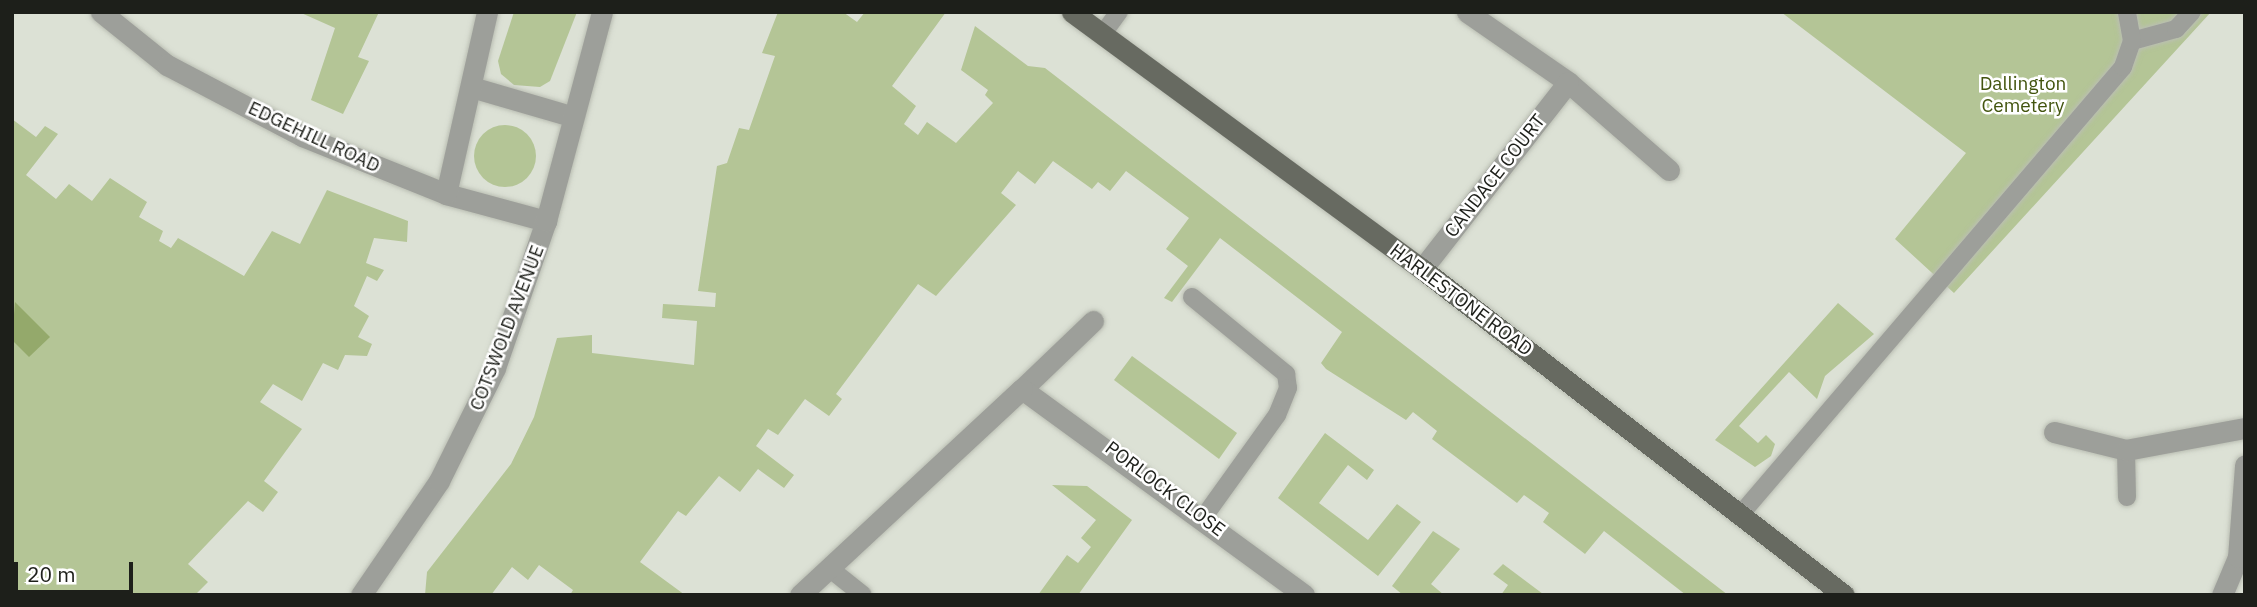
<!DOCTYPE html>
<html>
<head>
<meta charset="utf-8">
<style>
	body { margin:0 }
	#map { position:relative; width:2257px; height:607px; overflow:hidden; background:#dce1d5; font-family:"IBM Plex Sans",sans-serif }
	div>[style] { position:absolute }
	.green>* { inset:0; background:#b4c596 }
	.round { border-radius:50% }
	.water>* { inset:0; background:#94a96b }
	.roads { filter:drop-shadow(0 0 2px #babeb3) drop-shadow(0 0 2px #babeb3) }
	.service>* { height:18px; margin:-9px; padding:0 9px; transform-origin:9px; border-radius:9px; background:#9d9f9a }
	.minor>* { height:21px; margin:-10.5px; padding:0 10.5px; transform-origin:10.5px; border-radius:10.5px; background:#9d9f9a }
	.primary>* { height:21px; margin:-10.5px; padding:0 10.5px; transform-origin:10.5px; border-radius:10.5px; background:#676a61 }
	span { translate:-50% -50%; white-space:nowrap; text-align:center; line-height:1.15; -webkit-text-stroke:5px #fff; paint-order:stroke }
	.park-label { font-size:19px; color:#42540e }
	.street-label { font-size:19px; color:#1d1f1a }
	.frame { position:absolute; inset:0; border:14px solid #1d1f1a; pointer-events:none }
	.scale { position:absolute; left:14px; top:562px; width:119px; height:32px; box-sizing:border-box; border:4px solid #1d1f1a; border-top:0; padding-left:9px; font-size:21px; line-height:24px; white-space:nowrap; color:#1d1f1a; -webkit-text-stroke:5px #fff; paint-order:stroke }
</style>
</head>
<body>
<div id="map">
	<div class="green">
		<div style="clip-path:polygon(299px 12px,379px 12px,358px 57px,369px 61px,343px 114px,311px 100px,335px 28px)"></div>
		<div style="clip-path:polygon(514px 12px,577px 12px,550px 81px,540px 87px,514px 85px,501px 74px,498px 61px)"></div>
		<div style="clip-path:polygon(778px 12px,843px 12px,857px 22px,865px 12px,946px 12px,892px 86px,916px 106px,904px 124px,918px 135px,927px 122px,956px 143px,993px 103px,985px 95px,988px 90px,961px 70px,975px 26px,1028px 66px,1045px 68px,1728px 595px,1686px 595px,1604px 531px,1585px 554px,1543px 522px,1549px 513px,1524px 495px,1517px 503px,1432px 439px,1437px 431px,1413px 412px,1406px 420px,1326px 369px,1321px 363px,1342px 332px,1220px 238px,1172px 302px,1164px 298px,1188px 266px,1166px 249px,1189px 218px,1126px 171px,1110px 191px,1098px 182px,1092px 189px,1053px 161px,1035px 184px,1018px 171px,1001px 193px,1016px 205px,936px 296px,918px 284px,836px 394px,842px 399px,829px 416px,805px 399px,778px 435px,768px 429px,756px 446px,794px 475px,784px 488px,758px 469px,740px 492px,719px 476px,686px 516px,678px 511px,640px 562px,685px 595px,570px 595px,573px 590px,539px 565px,528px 580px,512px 567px,491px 595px,425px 595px,427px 572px,511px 464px,534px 417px,557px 338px,592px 335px,592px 353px,694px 365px,697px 321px,662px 318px,663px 304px,715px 307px,716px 293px,698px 291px,717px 166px,727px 163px,739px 128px,749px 130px,775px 56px,762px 53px)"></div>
		<div style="clip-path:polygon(1781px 12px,2211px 12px,1954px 293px,1895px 239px,1966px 153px)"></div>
		<div style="clip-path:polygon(12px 119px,36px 137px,45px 126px,58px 134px,26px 175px,56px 199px,69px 184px,92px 201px,110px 178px,147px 202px,139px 217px,163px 231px,159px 241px,171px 248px,178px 238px,244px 276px,272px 231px,300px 244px,327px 190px,408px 221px,407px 242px,374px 238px,366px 263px,384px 270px,377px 281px,367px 276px,354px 306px,369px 316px,358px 337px,372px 344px,367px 356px,345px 355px,338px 370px,323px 363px,302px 401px,273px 384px,260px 402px,302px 429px,264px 481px,278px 492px,263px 512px,248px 501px,188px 564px,208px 582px,195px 595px,12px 595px)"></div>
		<div class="round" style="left:474px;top:125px;width:62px;height:62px"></div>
		<div style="clip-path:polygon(1838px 303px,1874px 334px,1825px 376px,1817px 399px,1789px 372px,1739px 426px,1758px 443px,1766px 435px,1775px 444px,1771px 456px,1755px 467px,1715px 440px)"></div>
		<div style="clip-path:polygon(1132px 356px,1237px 433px,1219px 459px,1114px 380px)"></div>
		<div style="clip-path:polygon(1325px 433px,1374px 470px,1367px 480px,1348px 465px,1319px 503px,1368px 540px,1397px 504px,1421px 522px,1378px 576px,1278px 498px)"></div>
		<div style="clip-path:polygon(1052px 485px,1087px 486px,1132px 520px,1078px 595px,1038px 595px,1067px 555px,1078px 563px,1091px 547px,1081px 538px,1096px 520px)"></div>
		<div style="clip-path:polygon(1433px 531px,1460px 549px,1431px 584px,1444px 595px,1403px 595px,1392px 586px)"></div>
		<div style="clip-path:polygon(1503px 564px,1543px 594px,1542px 595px,1501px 595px,1508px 585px,1493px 574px)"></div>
	</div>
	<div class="water">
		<div style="clip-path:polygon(15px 302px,50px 337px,29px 357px,12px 340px)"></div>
	</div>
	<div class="roads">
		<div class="service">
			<div style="left:1102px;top:35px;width:29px;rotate:-54deg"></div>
			<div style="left:2132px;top:41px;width:46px;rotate:-15.3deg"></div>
			<div style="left:2176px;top:29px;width:23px;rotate:-47deg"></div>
			<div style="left:1192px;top:297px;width:122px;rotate:39.3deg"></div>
			<div style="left:1286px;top:374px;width:14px;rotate:82deg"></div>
			<div style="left:1288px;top:388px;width:29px;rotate:112deg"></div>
			<div style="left:1277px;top:415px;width:127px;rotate:125.7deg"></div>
			<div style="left:2126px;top:450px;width:47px;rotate:88.8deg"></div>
			<div style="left:1740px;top:515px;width:589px;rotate:-49.47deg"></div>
			<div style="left:2123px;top:67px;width:28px;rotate:-71deg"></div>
			<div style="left:2132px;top:41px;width:29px;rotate:-100deg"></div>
			<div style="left:829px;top:568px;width:43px;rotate:38.5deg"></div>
		</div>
		<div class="minor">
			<div style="left:101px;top:12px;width:85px;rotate:38.8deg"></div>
			<div style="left:167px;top:65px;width:153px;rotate:27.7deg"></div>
			<div style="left:302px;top:136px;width:155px;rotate:21.9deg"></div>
			<div style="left:446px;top:194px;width:104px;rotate:15.1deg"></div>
			<div style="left:1467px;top:12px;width:123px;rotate:34.7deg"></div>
			<div style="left:1568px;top:82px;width:134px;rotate:41.1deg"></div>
			<div style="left:475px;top:88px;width:100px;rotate:16.3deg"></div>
			<div style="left:446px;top:194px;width:187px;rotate:-77.3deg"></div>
			<div style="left:1422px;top:269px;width:237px;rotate:-52deg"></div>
			<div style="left:1093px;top:321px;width:98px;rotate:136.2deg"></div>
			<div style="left:1022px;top:389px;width:349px;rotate:36.1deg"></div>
			<div style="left:2054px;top:432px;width:74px;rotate:14deg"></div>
			<div style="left:2126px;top:450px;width:121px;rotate:-10.5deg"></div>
			<div style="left:361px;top:595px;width:138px;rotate:-55.6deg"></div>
			<div style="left:439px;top:481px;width:126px;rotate:-63.6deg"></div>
			<div style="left:495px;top:368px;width:156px;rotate:-70.9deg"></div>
			<div style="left:546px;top:221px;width:216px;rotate:-75deg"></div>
			<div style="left:800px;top:595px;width:303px;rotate:-42.9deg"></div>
			<div style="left:2222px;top:595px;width:41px;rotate:-67.2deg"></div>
			<div style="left:2238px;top:557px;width:92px;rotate:-85.6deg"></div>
		</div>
		<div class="primary">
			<div style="left:1072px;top:12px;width:434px;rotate:36.3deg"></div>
			<div style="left:1422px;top:269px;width:533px;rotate:37.69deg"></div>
		</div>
	</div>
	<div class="park-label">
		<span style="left:2023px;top:95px">Dallington<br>Cemetery</span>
	</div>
	<div class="street-label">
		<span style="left:314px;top:137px;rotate:25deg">EDGEHILL ROAD</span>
		<span style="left:1495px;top:176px;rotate:-52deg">CANDACE COURT</span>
		<span style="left:1461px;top:300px;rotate:37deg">HARLESTONE ROAD</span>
		<span style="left:507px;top:328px;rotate:-69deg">COTSWOLD AVENUE</span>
		<span style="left:1165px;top:489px;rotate:37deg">PORLOCK CLOSE</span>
	</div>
	<div class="frame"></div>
	<div class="scale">20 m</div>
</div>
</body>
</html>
